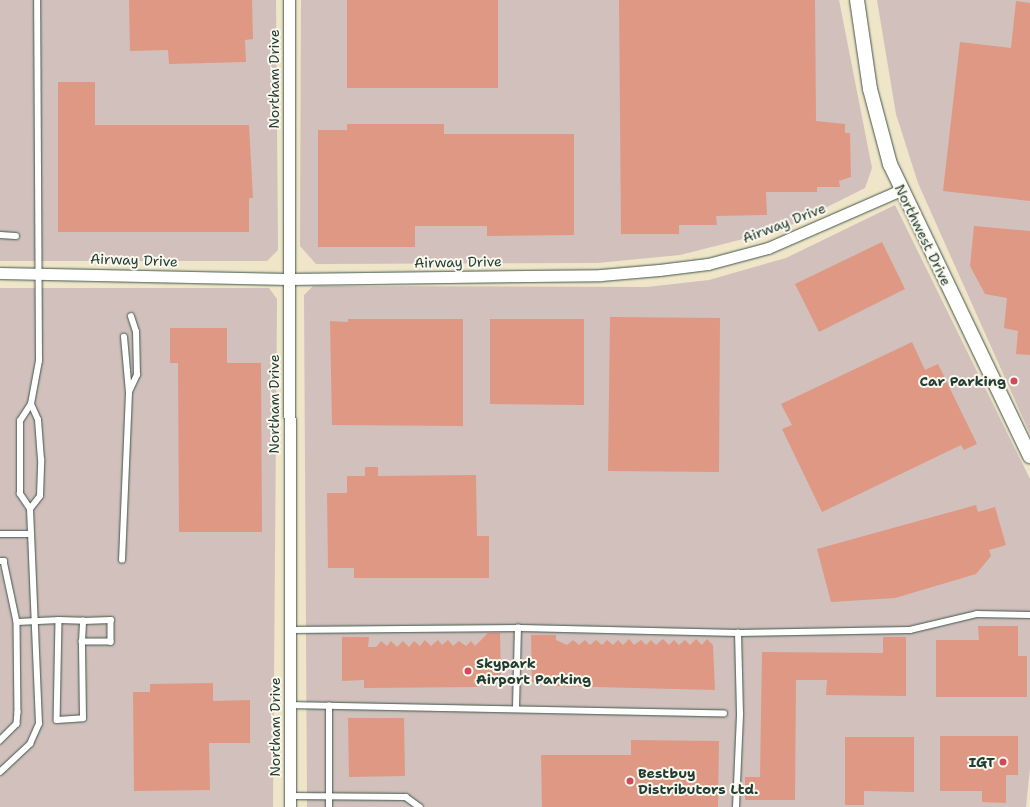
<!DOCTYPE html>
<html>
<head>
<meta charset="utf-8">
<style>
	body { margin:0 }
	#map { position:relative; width:1030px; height:807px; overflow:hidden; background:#efe5c8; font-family:"Shantell Sans",sans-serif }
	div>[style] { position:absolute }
	.industrial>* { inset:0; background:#d1c0bc }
	.building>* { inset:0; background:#df9883 }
	.roads { filter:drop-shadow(0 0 1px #3e564a) drop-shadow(0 0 1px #3e564a) }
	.service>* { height:5.5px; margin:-2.75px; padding:0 2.75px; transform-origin:2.75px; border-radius:2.75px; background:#fff }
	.minor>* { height:11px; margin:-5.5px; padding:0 5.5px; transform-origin:5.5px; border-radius:5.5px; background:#fff }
	.tertiary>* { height:14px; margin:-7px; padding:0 7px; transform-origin:7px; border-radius:7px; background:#fff }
	.dots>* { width:11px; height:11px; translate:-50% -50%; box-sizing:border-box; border:2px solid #fbf7ec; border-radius:50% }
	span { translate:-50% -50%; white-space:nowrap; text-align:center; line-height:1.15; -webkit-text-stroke:4px #fbf7ec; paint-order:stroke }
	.street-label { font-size:14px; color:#1f3d34 }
	.poi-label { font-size:14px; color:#1f3d34; font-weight:700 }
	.right { translate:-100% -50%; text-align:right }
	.left { translate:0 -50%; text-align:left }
</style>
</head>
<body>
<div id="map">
	<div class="industrial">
		<div style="clip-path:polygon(0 0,276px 0,278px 250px,267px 261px,0 261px)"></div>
		<div style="clip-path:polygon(301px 0,839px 0,872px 168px,865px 188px,783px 229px,680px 255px,597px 263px,316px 264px,300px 246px)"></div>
		<div style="clip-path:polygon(877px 0,1030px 0,1030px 434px,918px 183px,896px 114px)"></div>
		<div style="clip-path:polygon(895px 205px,1030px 479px,1030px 768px,1026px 807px,307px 807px,304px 295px,313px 286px,647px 287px,709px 280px,786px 258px)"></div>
		<div style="clip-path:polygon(0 288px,269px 288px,277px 299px,273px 807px,0 807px)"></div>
	</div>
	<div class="building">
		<div style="clip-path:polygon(129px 0,252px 0,253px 39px,245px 40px,246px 62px,169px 64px,168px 50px,130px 51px)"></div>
		<div style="clip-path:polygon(347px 0,498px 0,498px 88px,347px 88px)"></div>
		<div style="clip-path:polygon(619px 0,815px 0,816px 121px,845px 124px,845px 133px,850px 133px,851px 177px,839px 181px,840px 187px,817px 187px,817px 192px,766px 192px,767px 215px,716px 216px,717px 225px,679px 225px,679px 234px,621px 234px)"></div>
		<div style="clip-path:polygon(1016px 1px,1030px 3px,1030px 201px,943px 191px,960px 42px,1011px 48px)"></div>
		<div style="clip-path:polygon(58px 82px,95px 82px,95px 125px,249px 125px,253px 198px,249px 198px,249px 232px,58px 232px)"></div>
		<div style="clip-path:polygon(347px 124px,444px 124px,444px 134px,574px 134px,574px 235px,487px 236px,487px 226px,415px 226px,415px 247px,318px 247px,318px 130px,347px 130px)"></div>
		<div style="clip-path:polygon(974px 226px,1030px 231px,1030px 355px,1016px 354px,1018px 331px,1004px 328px,1007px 298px,985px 294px,970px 266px)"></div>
		<div style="clip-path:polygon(882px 242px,905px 289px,819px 332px,795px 284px)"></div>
		<div style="clip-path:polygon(610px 317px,720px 318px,719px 472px,608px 471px)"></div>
		<div style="clip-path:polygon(348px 319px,463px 319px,463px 426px,332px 425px,330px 321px,348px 322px)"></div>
		<div style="clip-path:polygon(490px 319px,584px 319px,584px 405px,490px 404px)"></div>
		<div style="clip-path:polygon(170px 328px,227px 328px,227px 363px,261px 363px,262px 532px,179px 532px,178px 363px,170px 363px)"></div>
		<div style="clip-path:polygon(912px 342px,925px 370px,938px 364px,977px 444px,964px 450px,961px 445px,822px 512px,782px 429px,792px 425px,781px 404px)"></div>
		<div style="clip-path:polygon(365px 467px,378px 467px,378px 476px,476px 475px,477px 536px,489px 536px,489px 578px,354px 578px,354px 568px,328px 568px,327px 493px,347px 493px,347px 476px,365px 476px)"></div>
		<div style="clip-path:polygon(976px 505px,978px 512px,995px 507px,1006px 545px,989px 550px,991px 556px,976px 574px,895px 598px,831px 602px,817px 549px)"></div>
		<div style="clip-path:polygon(978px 626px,1018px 626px,1018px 656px,1027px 656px,1027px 697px,936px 697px,936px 640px,979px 640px)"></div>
		<div style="clip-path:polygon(488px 633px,500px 633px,501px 681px,477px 681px,477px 687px,364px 688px,364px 680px,342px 681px,342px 637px,369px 637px,368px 647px,376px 647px,381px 641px,387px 646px,391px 641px,397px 647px,403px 641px,409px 647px,414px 641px,420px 646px,425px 640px,431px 646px,438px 640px,442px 645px,448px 640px,453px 646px,459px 641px,466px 646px,471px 641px,475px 646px)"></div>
		<div style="clip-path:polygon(531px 635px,556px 635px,556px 640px,567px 645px,573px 640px,579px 645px,585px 640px,590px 645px,596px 640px,602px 645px,607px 640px,613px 645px,618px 640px,623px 645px,629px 639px,634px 645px,641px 640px,646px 645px,651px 640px,656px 645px,663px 639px,669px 645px,674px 640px,679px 645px,685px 640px,690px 645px,696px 639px,702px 645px,707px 639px,713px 645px,715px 690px,556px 686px,555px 681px,532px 682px)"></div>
		<div style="clip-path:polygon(883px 637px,906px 637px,906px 696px,826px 695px,827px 680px,796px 680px,795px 800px,745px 800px,745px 777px,760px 777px,762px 652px,883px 653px)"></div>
		<div style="clip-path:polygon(213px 683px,213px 701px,250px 700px,250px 743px,209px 743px,210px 790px,134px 791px,133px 692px,150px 692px,150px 684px)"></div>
		<div style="clip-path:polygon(348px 718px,404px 718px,405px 776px,349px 777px)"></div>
		<div style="clip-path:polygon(940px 736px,1018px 736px,1018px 775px,1006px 775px,1006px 803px,982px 802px,982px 791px,940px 791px)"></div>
		<div style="clip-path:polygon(845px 737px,914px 737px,914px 792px,864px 791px,864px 805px,845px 805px)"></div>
		<div style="clip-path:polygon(631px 740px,719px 741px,718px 807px,542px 807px,541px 755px,631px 755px)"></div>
	</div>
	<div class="roads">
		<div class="service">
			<div style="left:0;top:235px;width:16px;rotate:4deg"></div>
			<div style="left:129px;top:392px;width:19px;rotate:-65deg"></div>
			<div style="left:137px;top:375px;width:43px;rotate:-91.3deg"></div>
			<div style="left:136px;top:332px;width:16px;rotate:-108deg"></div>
			<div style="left:30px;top:509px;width:16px;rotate:-52deg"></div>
			<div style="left:40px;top:496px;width:36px;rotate:-88deg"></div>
			<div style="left:41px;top:460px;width:40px;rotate:-94.3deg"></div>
			<div style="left:38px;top:420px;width:17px;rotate:-114deg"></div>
			<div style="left:0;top:534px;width:31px"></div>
			<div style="left:122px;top:560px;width:167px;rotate:-87.6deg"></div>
			<div style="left:129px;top:393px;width:56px;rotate:-95.1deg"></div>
			<div style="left:0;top:561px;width:4px"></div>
			<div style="left:4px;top:561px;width:62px;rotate:78deg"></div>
			<div style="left:17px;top:622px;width:90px;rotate:89.4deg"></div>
			<div style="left:18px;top:712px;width:12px;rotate:95deg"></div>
			<div style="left:17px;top:724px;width:24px;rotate:135deg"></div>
			<div style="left:59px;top:620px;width:24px;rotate:2deg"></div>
			<div style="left:17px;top:622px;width:42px;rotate:-2.7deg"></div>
			<div style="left:59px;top:620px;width:100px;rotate:91.1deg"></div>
			<div style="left:57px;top:720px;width:26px;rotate:-4deg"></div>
			<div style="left:83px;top:718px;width:76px;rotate:-90.8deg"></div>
			<div style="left:82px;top:642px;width:21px;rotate:-87deg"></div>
			<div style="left:83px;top:621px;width:28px;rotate:-2deg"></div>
			<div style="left:111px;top:620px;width:22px;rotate:90deg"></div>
			<div style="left:111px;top:642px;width:29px;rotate:180deg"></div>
			<div style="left:290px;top:630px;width:231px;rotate:-0.5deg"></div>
			<div style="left:521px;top:628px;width:217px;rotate:1.3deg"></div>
			<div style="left:290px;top:705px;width:434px;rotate:1.1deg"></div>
			<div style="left:516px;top:708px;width:80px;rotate:-88.6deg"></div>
			<div style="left:0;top:772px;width:41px;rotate:-43deg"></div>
			<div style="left:30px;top:744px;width:22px;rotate:-66deg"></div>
			<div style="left:39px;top:724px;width:215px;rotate:-92.4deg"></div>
			<div style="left:30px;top:509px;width:18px;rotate:-124deg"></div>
			<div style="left:20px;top:494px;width:73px;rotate:-90deg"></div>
			<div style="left:20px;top:421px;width:20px;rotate:-57deg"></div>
			<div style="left:31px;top:404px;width:44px;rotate:-79.5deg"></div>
			<div style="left:39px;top:361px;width:361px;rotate:-90.3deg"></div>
			<div style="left:290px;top:796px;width:116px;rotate:0.5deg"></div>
			<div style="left:406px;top:797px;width:17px;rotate:36deg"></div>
			<div style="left:329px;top:807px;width:101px;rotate:-90deg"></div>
			<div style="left:736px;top:807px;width:93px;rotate:-87.5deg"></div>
			<div style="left:740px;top:714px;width:81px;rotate:-91.4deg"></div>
			<div style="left:738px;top:633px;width:172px;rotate:-1deg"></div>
			<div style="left:910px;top:630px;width:69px;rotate:-13.4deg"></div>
			<div style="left:977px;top:614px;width:53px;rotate:1.1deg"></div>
		</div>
		<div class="minor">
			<div style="left:289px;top:0;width:807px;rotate:89.93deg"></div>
			<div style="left:0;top:273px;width:288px;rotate:1.2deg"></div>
			<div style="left:288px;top:279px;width:313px;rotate:-0.7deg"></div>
			<div style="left:601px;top:275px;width:58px;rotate:-4.9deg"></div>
			<div style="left:659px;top:270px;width:49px;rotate:-7deg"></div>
			<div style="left:708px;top:264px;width:62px;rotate:-14.9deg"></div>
			<div style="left:768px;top:248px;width:145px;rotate:-23.6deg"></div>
		</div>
		<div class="tertiary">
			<div style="left:857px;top:0;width:90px;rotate:81.7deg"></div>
			<div style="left:870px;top:89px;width:78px;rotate:75.1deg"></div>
			<div style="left:890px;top:164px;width:324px;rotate:64.4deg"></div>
		</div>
	</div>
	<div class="dots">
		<div style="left:1014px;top:381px;background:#d1495b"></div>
		<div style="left:468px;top:671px;background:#d1495b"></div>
		<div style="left:1003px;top:762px;background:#d1495b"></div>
		<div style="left:630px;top:781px;background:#d1495b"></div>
	</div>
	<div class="street-label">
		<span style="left:274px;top:79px;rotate:-90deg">Northam Drive</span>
		<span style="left:784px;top:223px;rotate:-21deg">Airway Drive</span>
		<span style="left:923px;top:235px;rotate:64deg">Northwest Drive</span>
		<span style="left:134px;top:260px;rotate:2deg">Airway Drive</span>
		<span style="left:458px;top:262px;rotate:-1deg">Airway Drive</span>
		<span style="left:274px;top:404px;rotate:-90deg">Northam Drive</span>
		<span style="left:275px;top:727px;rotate:-90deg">Northam Drive</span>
	</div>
	<div class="poi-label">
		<span class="right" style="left:1006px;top:381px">Car Parking</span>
		<span class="left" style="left:476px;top:671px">Skypark<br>Airport Parking</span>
		<span class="right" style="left:995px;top:762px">IGT</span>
		<span class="left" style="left:638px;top:781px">Bestbuy<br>Distributors Ltd.</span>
	</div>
</div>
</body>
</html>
